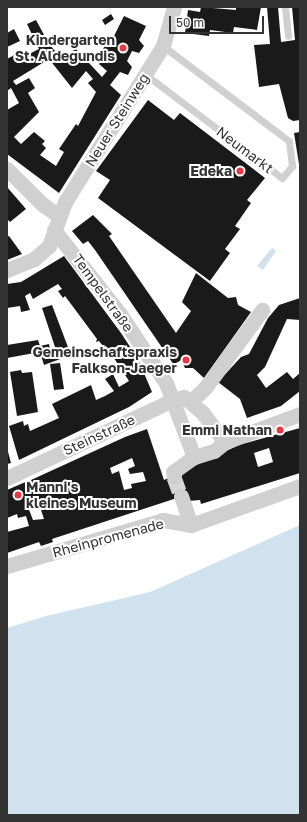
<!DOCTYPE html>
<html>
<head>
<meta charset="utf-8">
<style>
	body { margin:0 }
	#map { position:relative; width:307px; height:822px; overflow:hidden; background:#fff; font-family:"Golos Text",sans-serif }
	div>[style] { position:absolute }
	.water>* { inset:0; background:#cfe2ee }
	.building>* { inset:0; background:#1a1a1a }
	.street-tunnel>* { height:15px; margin-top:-7.5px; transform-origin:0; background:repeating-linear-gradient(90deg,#d6d6d6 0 15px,transparent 0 23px) }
	.lane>* { height:7px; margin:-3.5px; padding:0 3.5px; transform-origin:3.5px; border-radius:3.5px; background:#d0d0d0 }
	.street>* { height:15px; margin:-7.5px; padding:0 7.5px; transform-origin:7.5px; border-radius:7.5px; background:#d0d0d0 }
	.dots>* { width:11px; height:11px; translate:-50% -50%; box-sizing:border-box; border:2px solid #fff; border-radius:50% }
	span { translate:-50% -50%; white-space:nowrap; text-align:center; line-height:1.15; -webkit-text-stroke:4px #fff; paint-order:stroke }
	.poi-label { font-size:14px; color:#333; font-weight:700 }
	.right { translate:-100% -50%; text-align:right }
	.left { translate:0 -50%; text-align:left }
	.street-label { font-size:14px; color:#333 }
	.frame { position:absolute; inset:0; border:8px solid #333; pointer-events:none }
	.scale { position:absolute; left:169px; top:16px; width:95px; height:18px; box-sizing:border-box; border:2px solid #333; border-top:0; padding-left:5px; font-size:12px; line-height:14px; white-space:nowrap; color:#333; -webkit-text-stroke:3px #fff; paint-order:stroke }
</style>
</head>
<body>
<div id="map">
	<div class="water">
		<div style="clip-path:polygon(272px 248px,276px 251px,263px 270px,257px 266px)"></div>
		<div style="clip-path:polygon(300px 525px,300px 815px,7px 815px,7px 628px,46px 616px,150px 592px)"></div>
	</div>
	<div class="building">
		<div style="clip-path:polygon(201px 7px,236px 10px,236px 7px,261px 7px,257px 30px,234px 27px,233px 33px,210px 30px,209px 36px,185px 33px,188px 10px,200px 12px)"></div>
		<div style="clip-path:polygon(267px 7px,278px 7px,281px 42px,295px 40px,292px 7px,300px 7px,300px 120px,293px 121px,288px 118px,279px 84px,259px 87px,254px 45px,270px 44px)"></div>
		<div style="clip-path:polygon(111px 14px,114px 19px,105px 25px,102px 20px)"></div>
		<div style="clip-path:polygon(evenodd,124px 16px,146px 26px,139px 40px,144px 46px,139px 53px,132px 51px,127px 61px,132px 67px,128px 75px,120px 72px,110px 85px,121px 95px,59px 193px,7px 154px,7px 110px,19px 103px,11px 88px,7px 91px,7px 59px,22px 51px,25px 56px,39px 49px,27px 24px,36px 20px,49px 44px,61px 58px,76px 49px,102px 77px,107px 71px,99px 64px,105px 57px,100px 55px,109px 38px,112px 40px,124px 16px,49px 59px,72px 88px,86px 71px,93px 79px,88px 83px,96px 92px,78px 126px,76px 124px,59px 149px,64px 152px,56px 166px,40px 155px,46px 148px,42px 144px,45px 141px,34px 132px,21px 144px,14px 137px,39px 112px,28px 93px,35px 88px,29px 78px,16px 85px,13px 81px,49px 59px)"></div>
		<div style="clip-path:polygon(14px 29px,20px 41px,7px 47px,7px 33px)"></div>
		<div style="clip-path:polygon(148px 100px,174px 120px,180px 113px,265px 178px,247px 200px,251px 203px,235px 226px,240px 229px,225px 249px,230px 253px,210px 281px,98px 198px,110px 180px,96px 171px)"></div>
		<div style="clip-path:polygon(300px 132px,300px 164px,299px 164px,294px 133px)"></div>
		<div style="clip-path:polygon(7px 187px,26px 209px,10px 222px,7px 219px)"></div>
		<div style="clip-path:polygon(93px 215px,112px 234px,109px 236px,176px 333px,191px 311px,182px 302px,196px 273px,228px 298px,236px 297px,238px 305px,251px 312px,204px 378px,193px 368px,185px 368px,181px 360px,174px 365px,95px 250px,88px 241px,83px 244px,72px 231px)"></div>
		<div style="clip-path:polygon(9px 236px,22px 254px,7px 260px,7px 237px)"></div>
		<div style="clip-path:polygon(64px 256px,121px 333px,138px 359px,152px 392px,129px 407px,19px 460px,9px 426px,23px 421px,24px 426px,28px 424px,30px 431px,59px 418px,52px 404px,91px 385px,96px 400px,105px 396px,114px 391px,105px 379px,113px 374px,119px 387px,129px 381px,106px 346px,104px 347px,99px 341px,96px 342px,97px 339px,65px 296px,63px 298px,58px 291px,62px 289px,58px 284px,33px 299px,30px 293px,25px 296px,30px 310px,21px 312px,20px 306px,7px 308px,7px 284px,21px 282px)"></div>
		<div style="clip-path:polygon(300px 298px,300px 320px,287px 319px,265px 367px,257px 375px,266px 388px,287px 372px,293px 379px,300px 373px,300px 391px,281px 406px,247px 418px,240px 399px,218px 382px,241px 357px,249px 354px,268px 318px,279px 305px)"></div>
		<div style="clip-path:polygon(52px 305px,71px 355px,44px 365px,40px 352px,7px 358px,7px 345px,38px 340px,40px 346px,49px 344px,50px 349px,55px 347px,42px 308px)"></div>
		<div style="clip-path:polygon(60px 363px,64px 389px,54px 390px,50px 364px)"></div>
		<div style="clip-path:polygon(21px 370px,22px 373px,32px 372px,38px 412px,17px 416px,10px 372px)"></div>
		<div style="clip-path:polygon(evenodd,300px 428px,300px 473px,201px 504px,200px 500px,189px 501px,186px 495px,52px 539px,53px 542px,41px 546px,39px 542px,7px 553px,7px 532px,29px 526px,26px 516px,18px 518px,17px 514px,7px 518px,7px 490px,30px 480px,34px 490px,31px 480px,125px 437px,147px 429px,164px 480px,239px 445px,300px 428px,269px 448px,273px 462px,258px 467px,254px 453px,269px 448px,300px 428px,132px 458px,135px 466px,128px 469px,130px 474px,143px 472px,146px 481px,131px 484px,132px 488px,124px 490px,119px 471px,112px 474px,110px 468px,132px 458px,300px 428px,37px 498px,44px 519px,33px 520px,26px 502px,37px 498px)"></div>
		<div style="clip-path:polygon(7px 448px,11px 463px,7px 464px)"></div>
	</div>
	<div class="street-tunnel">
		<div style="left:174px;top:477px;width:20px;rotate:70deg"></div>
	</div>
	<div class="lane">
		<div style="left:285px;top:7px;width:29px;rotate:84deg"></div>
		<div style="left:145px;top:74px;width:172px;rotate:37.2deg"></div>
		<div style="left:282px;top:178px;width:16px;rotate:-50deg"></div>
		<div style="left:292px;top:166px;width:25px;rotate:-97deg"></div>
		<div style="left:289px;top:141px;width:158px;rotate:-143deg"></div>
	</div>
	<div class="street">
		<div style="left:7px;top:169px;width:49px;rotate:45deg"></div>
		<div style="left:42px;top:204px;width:21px;rotate:35deg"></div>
		<div style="left:54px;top:230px;width:107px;rotate:51.8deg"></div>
		<div style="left:120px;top:314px;width:83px;rotate:56.3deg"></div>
		<div style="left:166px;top:383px;width:79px;rotate:69.3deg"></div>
		<div style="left:7px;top:270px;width:29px;rotate:-22deg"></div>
		<div style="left:34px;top:259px;width:20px;rotate:-41deg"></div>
		<div style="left:49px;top:246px;width:47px;rotate:-70deg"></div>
		<div style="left:65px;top:202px;width:184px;rotate:-57.9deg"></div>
		<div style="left:163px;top:46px;width:41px;rotate:-74.2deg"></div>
		<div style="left:191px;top:401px;width:19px;rotate:-43deg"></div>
		<div style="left:205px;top:388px;width:97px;rotate:-53.8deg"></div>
		<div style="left:174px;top:477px;width:5px;rotate:-101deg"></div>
		<div style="left:173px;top:472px;width:26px;rotate:-36deg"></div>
		<div style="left:194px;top:457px;width:21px;rotate:-17deg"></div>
		<div style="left:214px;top:451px;width:14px;rotate:-39deg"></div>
		<div style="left:225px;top:442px;width:80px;rotate:-20.5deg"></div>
		<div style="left:7px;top:478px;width:183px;rotate:-25.2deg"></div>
		<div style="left:173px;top:400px;width:11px;rotate:-15deg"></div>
		<div style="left:184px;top:397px;width:23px;rotate:40deg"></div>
		<div style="left:202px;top:412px;width:38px;rotate:53deg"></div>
		<div style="left:181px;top:496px;width:31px;rotate:71deg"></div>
		<div style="left:7px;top:566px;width:163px;rotate:-16.4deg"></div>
		<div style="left:163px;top:520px;width:28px;rotate:10deg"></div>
		<div style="left:191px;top:525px;width:116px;rotate:-19.7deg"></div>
	</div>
	<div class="dots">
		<div style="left:123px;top:48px;background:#e63946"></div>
		<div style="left:240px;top:171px;background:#e63946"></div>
		<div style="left:186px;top:360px;background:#e63946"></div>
		<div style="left:280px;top:430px;background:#e63946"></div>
		<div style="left:18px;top:495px;background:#e63946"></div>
	</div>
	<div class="poi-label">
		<span class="right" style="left:115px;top:48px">Kindergarten<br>St. Aldegundis</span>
		<span class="right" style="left:232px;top:171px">Edeka</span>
		<span class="right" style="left:177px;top:360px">Gemeinschaftspraxis<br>Falkson-Jaeger</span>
		<span class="right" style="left:272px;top:430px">Emmi Nathan</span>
		<span class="left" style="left:26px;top:495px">Manni's<br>kleines Museum</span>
	</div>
	<div class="street-label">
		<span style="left:117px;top:120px;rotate:-58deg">Neuer Steinweg</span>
		<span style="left:245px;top:150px;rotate:37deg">Neumarkt</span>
		<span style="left:103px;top:293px;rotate:54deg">Tempelstraße</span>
		<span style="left:99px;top:435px;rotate:-25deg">Steinstraße</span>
		<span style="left:108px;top:538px;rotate:-15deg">Rheinpromenade</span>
	</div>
	<div class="frame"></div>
	<div class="scale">50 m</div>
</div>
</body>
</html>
